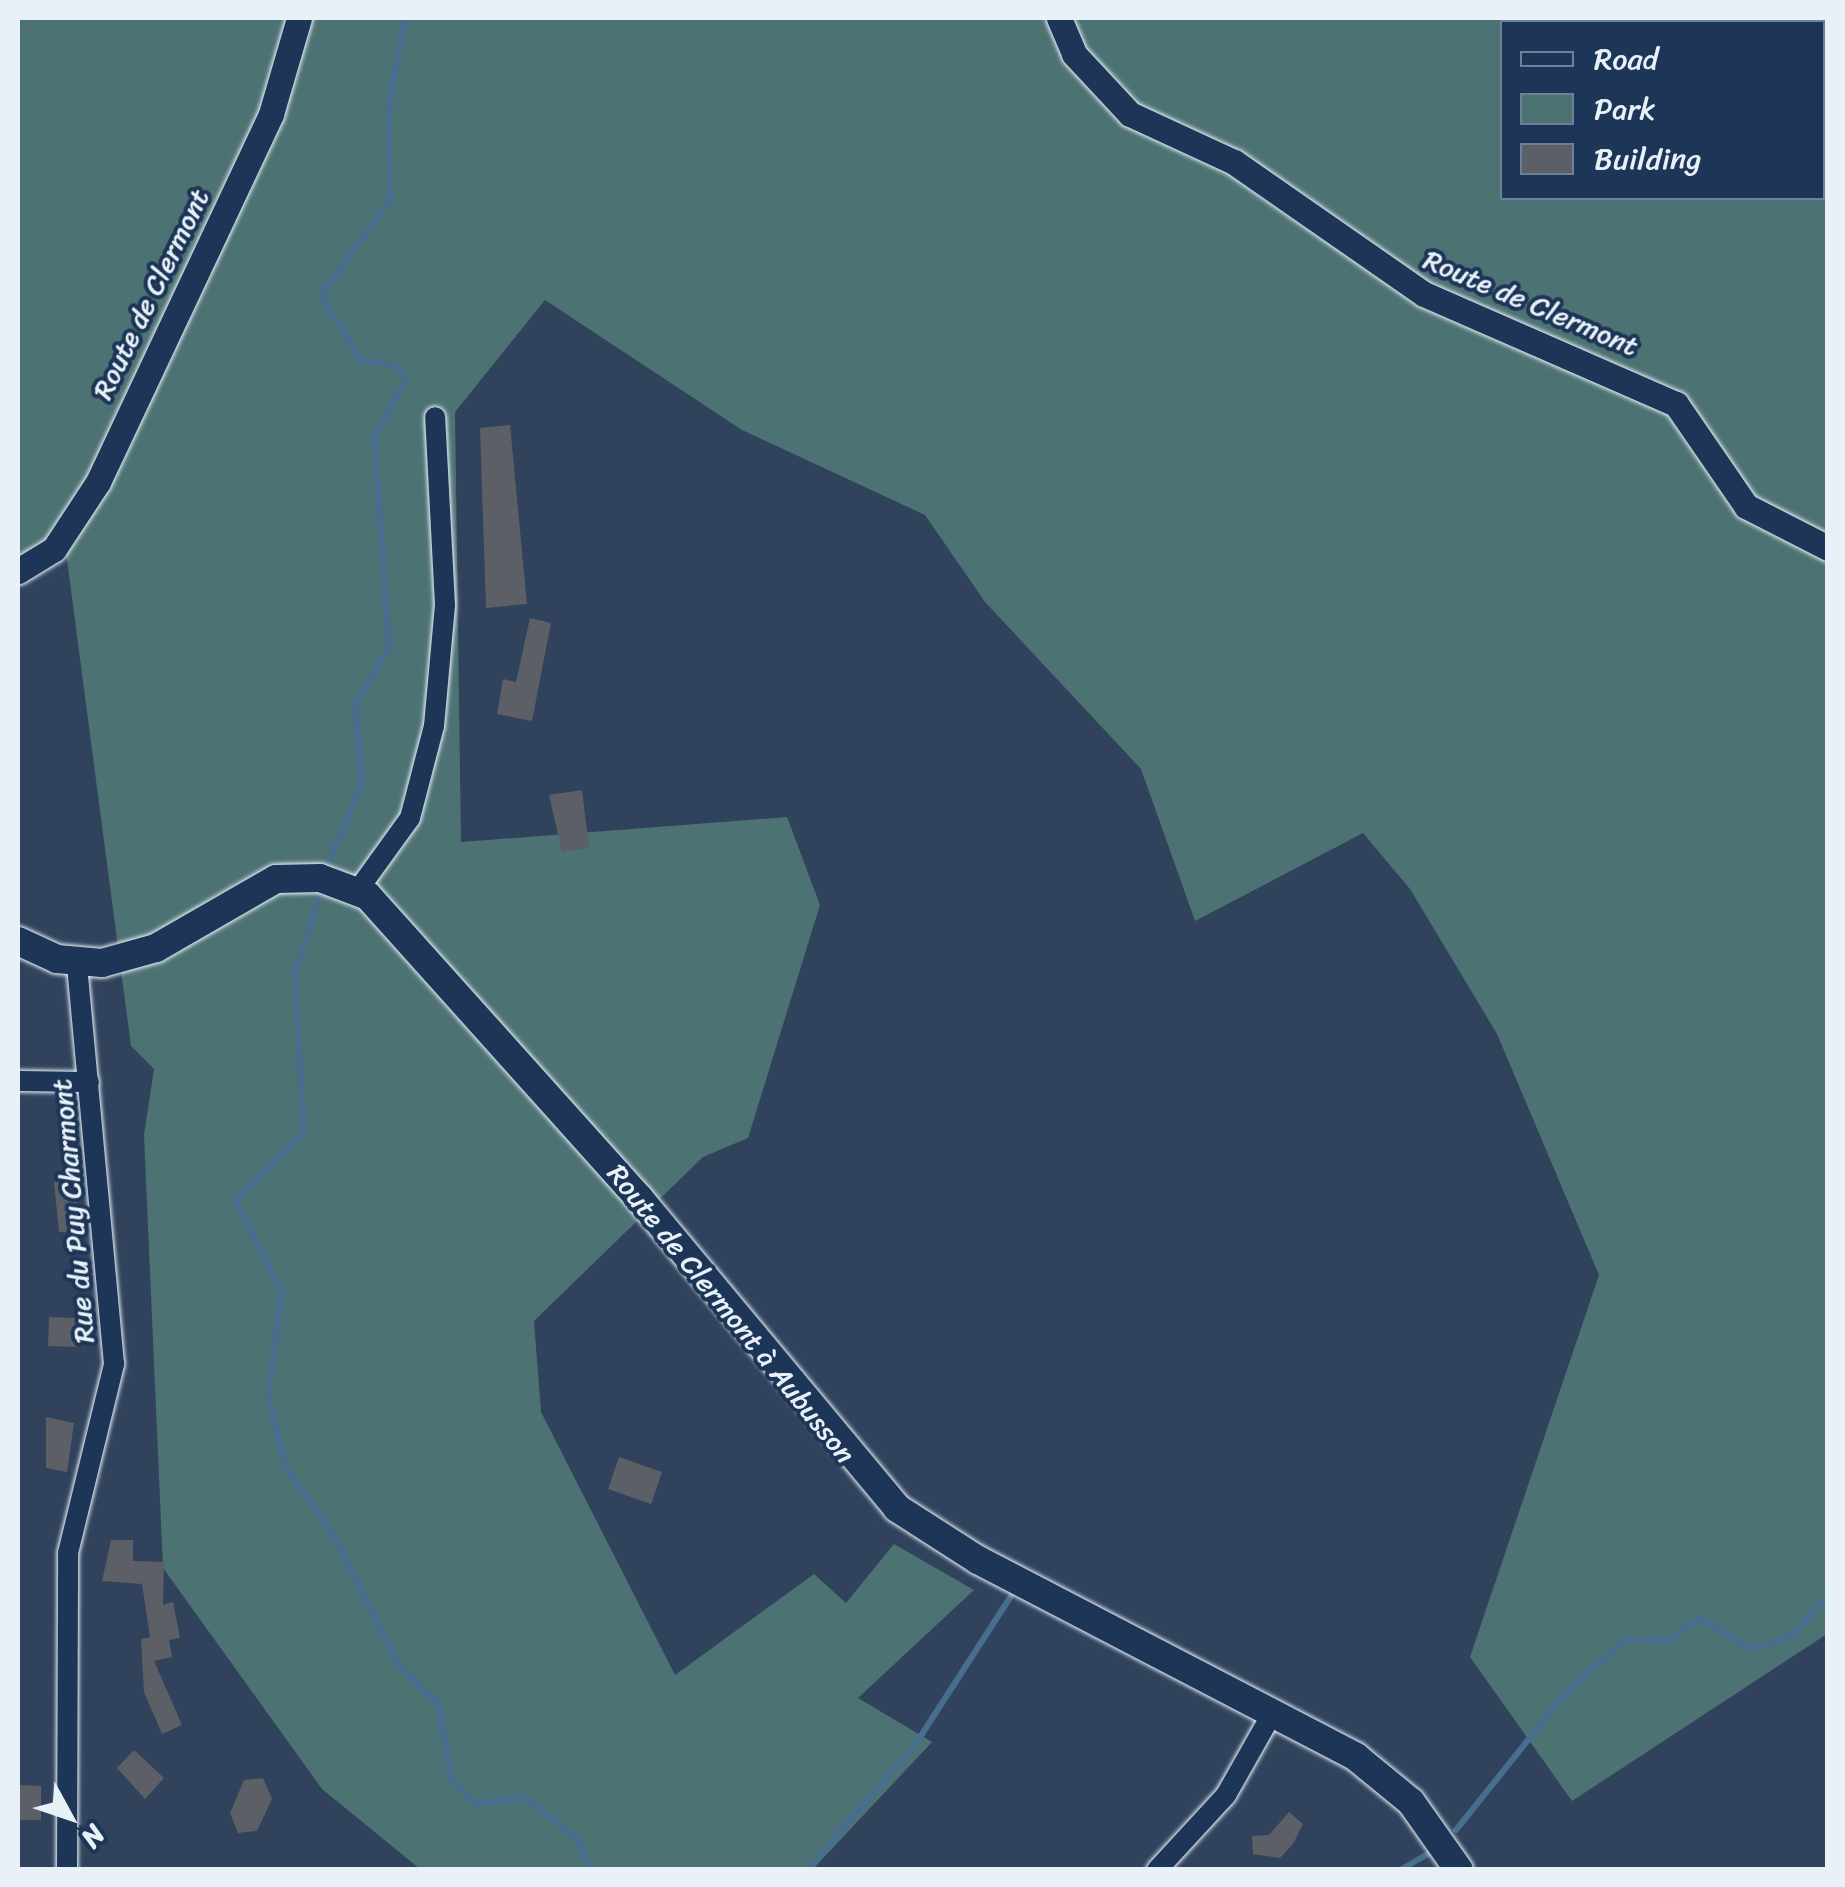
<!DOCTYPE html>
<html>
<head>
<meta charset="utf-8">
<style>
	body { margin:0 }
	#map { position:relative; width:1845px; height:1887px; overflow:hidden; background:#30425c; font-family:Sriracha,sans-serif }
	div>[style] { position:absolute }
	.green>* { inset:0; background:#4d7274 }
	.stream>* { height:6px; margin:-3px; padding:0 3px; transform-origin:3px; border-radius:3px; background:#476e8f }
	.building>* { inset:0; background:#5d5f67 }
	.roads { filter:drop-shadow(0 0 2px #e8f1f8) drop-shadow(0 0 2px #e8f1f8) }
	.minor>* { height:20px; margin:-10px; padding:0 10px; transform-origin:10px; border-radius:10px; background:#1d3557 }
	.tertiary>* { height:25px; margin:-12.5px; padding:0 12.5px; transform-origin:12.5px; border-radius:12.5px; background:#1d3557 }
	.secondary>* { height:28px; margin:-14px; padding:0 14px; transform-origin:14px; border-radius:14px; background:#1d3557 }
	span { translate:-50% -50%; white-space:nowrap; text-align:center; line-height:1.15; -webkit-text-stroke:8px #1d3557; paint-order:stroke }
	.street-label { font-size:28px; color:#e8f1f8 }
	.frame { position:absolute; inset:0; border:20px solid #e8f1f8; pointer-events:none }
	.legend { position:absolute; left:1500px; top:20px; width:325px; height:180px; box-sizing:border-box; background:#1d3557; border:2px solid #6e8097; margin:0; padding:12px 18px; list-style:none; font-size:30px; color:#e8f1f8 }
	.legend li { display:flex; align-items:center; gap:20px; height:50px }
	.legend b { width:50px; border:2px solid #6e8097 }
	.north { position:absolute; left:20px; top:1767px; width:100px; height:100px; -webkit-text-stroke:8px #1d3557; paint-order:stroke; rotate:130deg; font-size:28px; font-weight:700; line-height:40px; text-align:center; color:#e8f1f8 }
	.north::after { content:''; display:block; margin:auto; width:35px; height:45px; background:#e8f1f8; clip-path:polygon(50% 0,100% 100%,50% 72%,0 100%) }
</style>
</head>
<body>
<div id="map">
	<div class="green">
		<div style="clip-path:polygon(evenodd,18px 18px,1827px 18px,1827px 1634px,1572px 1801px,1470px 1657px,1599px 1275px,1497px 1034px,1410px 889px,1363px 833px,1195px 921px,1141px 769px,985px 602px,925px 515px,742px 430px,545px 300px,455px 412px,461px 842px,787px 817px,820px 905px,748px 1138px,703px 1157px,534px 1321px,541px 1412px,675px 1675px,814px 1574px,846px 1603px,894px 1544px,974px 1590px,858px 1698px,932px 1742px,813px 1869px,420px 1869px,322px 1789px,163px 1568px,144px 1135px,154px 1069px,131px 1046px,64px 537px,18px 570px,18px 18px,1502px 22px,1822px 22px,1822px 198px,1502px 198px,1502px 22px)"></div>
	</div>
	<div class="stream">
		<div style="left:325px;top:871px;width:95px;rotate:-67deg"></div>
		<div style="left:362px;top:784px;width:80px;rotate:-95deg"></div>
		<div style="left:355px;top:704px;width:66px;rotate:-58.7deg"></div>
		<div style="left:389px;top:648px;width:213px;rotate:-94deg"></div>
		<div style="left:374px;top:436px;width:64px;rotate:-60.3deg"></div>
		<div style="left:406px;top:380px;width:15px;rotate:-118deg"></div>
		<div style="left:399px;top:367px;width:40px;rotate:-168deg"></div>
		<div style="left:360px;top:359px;width:75px;rotate:-121.4deg"></div>
		<div style="left:321px;top:295px;width:117px;rotate:-53.7deg"></div>
		<div style="left:390px;top:201px;width:95px;rotate:-90.6deg"></div>
		<div style="left:389px;top:106px;width:89px;rotate:-79.7deg"></div>
		<div style="left:322px;top:888px;width:89px;rotate:107.6deg"></div>
		<div style="left:295px;top:973px;width:159px;rotate:86.8deg"></div>
		<div style="left:304px;top:1132px;width:97px;rotate:134.6deg"></div>
		<div style="left:236px;top:1201px;width:103px;rotate:63.4deg"></div>
		<div style="left:282px;top:1293px;width:104px;rotate:97.7deg"></div>
		<div style="left:268px;top:1396px;width:74px;rotate:76deg"></div>
		<div style="left:286px;top:1468px;width:81px;rotate:54.5deg"></div>
		<div style="left:333px;top:1534px;width:148px;rotate:63.1deg"></div>
		<div style="left:400px;top:1666px;width:54px;rotate:45deg"></div>
		<div style="left:438px;top:1704px;width:77px;rotate:79.6deg"></div>
		<div style="left:452px;top:1780px;width:34px;rotate:45deg"></div>
		<div style="left:476px;top:1804px;width:45px;rotate:-9deg"></div>
		<div style="left:520px;top:1797px;width:21px;rotate:29deg"></div>
		<div style="left:538px;top:1807px;width:50px;rotate:39.4deg"></div>
		<div style="left:577px;top:1839px;width:34px;rotate:66deg"></div>
		<div style="left:1456px;top:1830px;width:173px;rotate:-51.3deg"></div>
		<div style="left:1564px;top:1695px;width:84px;rotate:-42.1deg"></div>
		<div style="left:1626px;top:1639px;width:41px;rotate:2.8deg"></div>
		<div style="left:1667px;top:1641px;width:39px;rotate:-36deg"></div>
		<div style="left:1699px;top:1618px;width:56px;rotate:31.1deg"></div>
		<div style="left:1747px;top:1647px;width:20px;rotate:-3deg"></div>
		<div style="left:1767px;top:1646px;width:27px;rotate:-24deg"></div>
		<div style="left:1792px;top:1635px;width:53px;rotate:-47.3deg"></div>
		<div style="left:807px;top:1870px;width:165px;rotate:-49.2deg"></div>
		<div style="left:915px;top:1745px;width:188px;rotate:-57.2deg"></div>
		<div style="left:1400px;top:1870px;width:38px;rotate:-30deg"></div>
	</div>
	<div class="building">
		<div style="clip-path:polygon(510px 425px,527px 604px,486px 608px,480px 428px)"></div>
		<div style="clip-path:polygon(530px 618px,551px 623px,532px 721px,497px 714px,503px 679px,516px 682px)"></div>
		<div style="clip-path:polygon(582px 790px,589px 848px,562px 852px,549px 795px)"></div>
		<div style="clip-path:polygon(54px 1182px,75px 1182px,80px 1232px,59px 1232px)"></div>
		<div style="clip-path:polygon(49px 1317px,77px 1318px,77px 1347px,48px 1346px)"></div>
		<div style="clip-path:polygon(46px 1417px,74px 1423px,67px 1472px,46px 1468px)"></div>
		<div style="clip-path:polygon(619px 1457px,662px 1472px,651px 1504px,608px 1489px)"></div>
		<div style="clip-path:polygon(111px 1540px,133px 1540px,133px 1561px,164px 1562px,163px 1605px,173px 1602px,180px 1638px,169px 1640px,172px 1657px,154px 1661px,182px 1725px,162px 1734px,144px 1692px,141px 1639px,150px 1637px,142px 1584px,102px 1581px)"></div>
		<div style="clip-path:polygon(134px 1750px,164px 1778px,145px 1799px,117px 1768px)"></div>
		<div style="clip-path:polygon(263px 1778px,272px 1799px,257px 1831px,238px 1833px,230px 1813px,244px 1780px)"></div>
		<div style="clip-path:polygon(18px 1785px,41px 1786px,41px 1820px,18px 1820px)"></div>
		<div style="clip-path:polygon(1289px 1812px,1303px 1824px,1293px 1844px,1280px 1858px,1253px 1854px,1252px 1836px,1269px 1835px)"></div>
	</div>
	<div class="roads">
		<div class="minor">
			<div style="left:358px;top:890px;width:89px;rotate:-54.2deg"></div>
			<div style="left:410px;top:818px;width:95px;rotate:-75.4deg"></div>
			<div style="left:434px;top:726px;width:121px;rotate:-84.8deg"></div>
			<div style="left:445px;top:605px;width:188px;rotate:-93deg"></div>
			<div style="left:18px;top:1081px;width:71px;rotate:0.8deg"></div>
			<div style="left:67px;top:1870px;width:317px;rotate:-89.8deg"></div>
			<div style="left:68px;top:1553px;width:195px;rotate:-76.3deg"></div>
			<div style="left:114px;top:1364px;width:404px;rotate:-95.3deg"></div>
			<div style="left:1157px;top:1870px;width:102px;rotate:-47.4deg"></div>
			<div style="left:1226px;top:1795px;width:95px;rotate:-60.5deg"></div>
		</div>
		<div class="tertiary">
			<div style="left:1059px;top:18px;width:39px;rotate:67deg"></div>
			<div style="left:1074px;top:54px;width:82px;rotate:47deg"></div>
			<div style="left:1130px;top:114px;width:115px;rotate:24.8deg"></div>
			<div style="left:1234px;top:162px;width:231px;rotate:34.8deg"></div>
			<div style="left:1424px;top:294px;width:275px;rotate:23.6deg"></div>
			<div style="left:1676px;top:404px;width:124px;rotate:55.5deg"></div>
			<div style="left:1746px;top:506px;width:92px;rotate:27.1deg"></div>
			<div style="left:18px;top:571px;width:42px;rotate:-31.4deg"></div>
			<div style="left:54px;top:549px;width:80px;rotate:-56.7deg"></div>
			<div style="left:98px;top:482px;width:407px;rotate:-64.8deg"></div>
			<div style="left:271px;top:114px;width:100px;rotate:-73.7deg"></div>
		</div>
		<div class="secondary">
			<div style="left:18px;top:941px;width:43px;rotate:24.8deg"></div>
			<div style="left:57px;top:959px;width:45px;rotate:5.1deg"></div>
			<div style="left:102px;top:963px;width:56px;rotate:-15.5deg"></div>
			<div style="left:156px;top:948px;width:138px;rotate:-29.9deg"></div>
			<div style="left:276px;top:879px;width:44px;rotate:-1.3deg"></div>
			<div style="left:320px;top:878px;width:51px;rotate:20.6deg"></div>
			<div style="left:368px;top:896px;width:406px;rotate:48.1deg"></div>
			<div style="left:639px;top:1198px;width:403px;rotate:50.2deg"></div>
			<div style="left:897px;top:1508px;width:96px;rotate:32.7deg"></div>
			<div style="left:978px;top:1560px;width:426px;rotate:27.5deg"></div>
			<div style="left:1356px;top:1757px;width:71px;rotate:39.3deg"></div>
			<div style="left:1411px;top:1802px;width:83px;rotate:54.8deg"></div>
		</div>
	</div>
	<div class="street-label">
		<span style="left:151px;top:294px;rotate:-64deg">Route de Clermont</span>
		<span style="left:1531px;top:303px;rotate:23deg">Route de Clermont</span>
		<span style="left:73px;top:1211px;rotate:-95deg">Rue du Puy Charmont</span>
		<span style="left:731px;top:1314px;rotate:51deg">Route de Clermont à Aubusson</span>
	</div>
	<div class="frame"></div>
	<ul class="legend">
	<li><b style="height:12px;background:#1d3557"></b>Road</li>
	<li><b style="height:28px;background:#4d7274"></b>Park</li>
	<li><b style="height:28px;background:#5d5f67"></b>Building</li>
	</ul>
	<div class="north">N</div>
</div>
</body>
</html>
